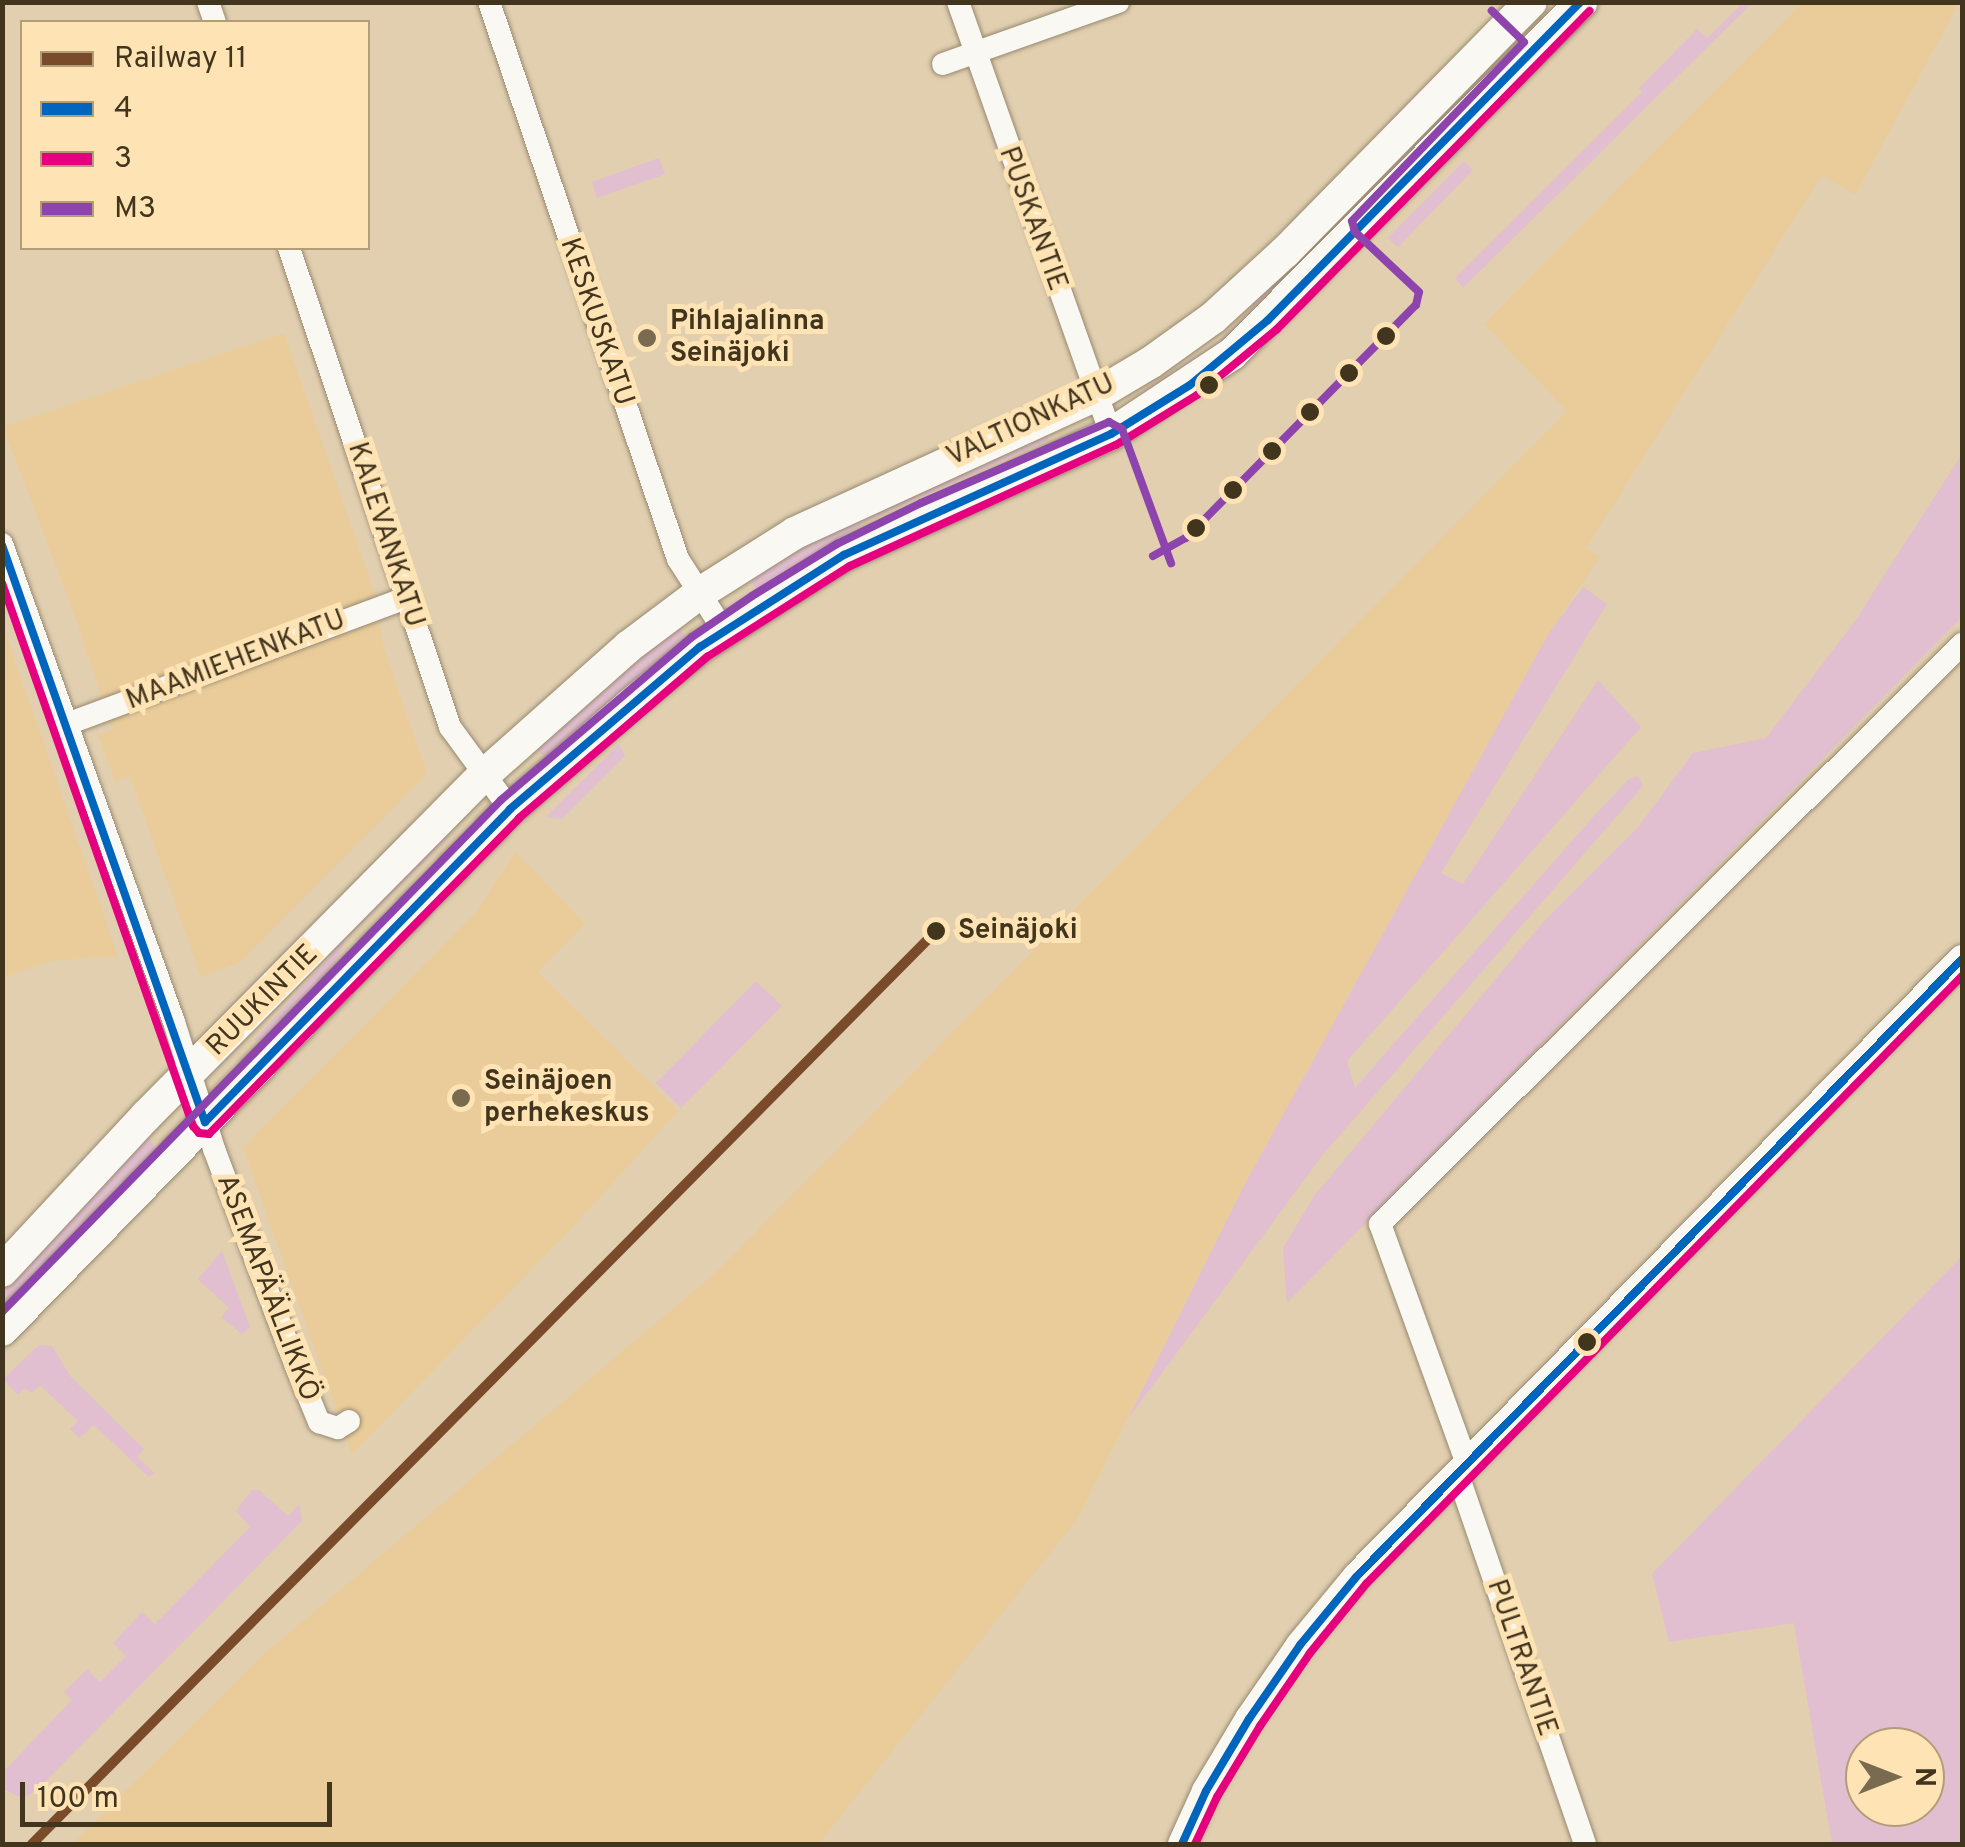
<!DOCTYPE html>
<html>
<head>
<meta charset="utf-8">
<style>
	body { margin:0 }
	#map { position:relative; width:1965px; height:1847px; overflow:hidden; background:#e1cfb0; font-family:Overpass,sans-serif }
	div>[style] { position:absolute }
	.built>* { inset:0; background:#e9cc9a }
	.green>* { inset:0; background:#e1bed0 }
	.roads { filter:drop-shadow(0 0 2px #978970) drop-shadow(0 0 2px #978970) }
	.minor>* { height:22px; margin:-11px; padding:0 11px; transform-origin:11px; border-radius:11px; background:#faf8f3 }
	.tertiary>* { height:28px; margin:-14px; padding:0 14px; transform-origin:14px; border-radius:14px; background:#faf8f3 }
	.secondary>* { height:32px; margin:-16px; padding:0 16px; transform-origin:16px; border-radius:16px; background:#faf8f3 }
	.bus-1>* { height:8px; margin:-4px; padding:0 4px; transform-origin:4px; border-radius:4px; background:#0065bd }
	.bus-2>* { height:8px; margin:-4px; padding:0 4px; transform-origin:4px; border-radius:4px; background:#e5007d }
	.bus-3>* { height:8px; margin:-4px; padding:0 4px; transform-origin:4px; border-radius:4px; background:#8e44ad }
	.rail-1>* { height:10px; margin:-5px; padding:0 5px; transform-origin:5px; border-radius:5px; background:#7a4b2a }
	.dots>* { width:28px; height:28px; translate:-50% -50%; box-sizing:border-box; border:5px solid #fee3b5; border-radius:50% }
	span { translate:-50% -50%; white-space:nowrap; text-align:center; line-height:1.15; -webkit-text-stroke:10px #fee3b5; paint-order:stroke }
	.street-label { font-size:28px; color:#42351d }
	.poi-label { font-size:28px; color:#42351d; font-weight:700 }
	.left { translate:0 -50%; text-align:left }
	.stop-label { font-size:28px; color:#42351d; font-weight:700 }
	.frame { position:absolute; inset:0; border:5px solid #42351d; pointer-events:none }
	.legend { position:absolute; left:20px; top:20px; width:350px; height:230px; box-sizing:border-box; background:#fee3b5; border:2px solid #b39d78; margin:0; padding:12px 18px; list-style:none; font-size:30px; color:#42351d }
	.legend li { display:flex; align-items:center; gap:20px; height:50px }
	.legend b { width:50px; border:2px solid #b39d78 }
	.north { position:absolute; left:1845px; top:1727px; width:100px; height:100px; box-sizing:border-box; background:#fee3b5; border:2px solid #b39d78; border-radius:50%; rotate:90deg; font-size:28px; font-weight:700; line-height:40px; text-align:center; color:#42351d }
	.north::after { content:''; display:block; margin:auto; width:35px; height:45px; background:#7a6b50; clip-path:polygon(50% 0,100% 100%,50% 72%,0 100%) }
	.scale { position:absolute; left:20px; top:1782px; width:312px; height:45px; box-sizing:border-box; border:5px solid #42351d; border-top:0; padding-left:12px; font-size:30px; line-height:35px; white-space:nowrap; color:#42351d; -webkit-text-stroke:8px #fee3b5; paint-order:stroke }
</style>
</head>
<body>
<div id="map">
	<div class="built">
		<div style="clip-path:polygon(1802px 3px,1959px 3px,1855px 195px,1822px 175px,1586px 548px,1600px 557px,1549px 633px,1246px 1182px,1076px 1521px,818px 1844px,72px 1844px,263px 1655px,715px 1273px,1567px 411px,1484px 324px)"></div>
		<div style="clip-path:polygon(284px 333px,371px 582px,384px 648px,427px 774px,240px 962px,201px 977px,130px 776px,115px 781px,98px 735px,112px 730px,71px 605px,3px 427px)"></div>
		<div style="clip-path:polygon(2px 623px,118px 956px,51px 961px,3px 977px)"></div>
		<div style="clip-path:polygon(515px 852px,585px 923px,538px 972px,678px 1111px,567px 1233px,352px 1454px,243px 1148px,476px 912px)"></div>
	</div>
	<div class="green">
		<div style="clip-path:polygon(1743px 3px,1752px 3px,1463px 288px,1455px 278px,1642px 92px,1639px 88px,1697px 29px,1707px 38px)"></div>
		<div style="clip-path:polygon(1479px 78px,1216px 349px,1145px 398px,1143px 392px,1213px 346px,1245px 317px,1271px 284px)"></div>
		<div style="clip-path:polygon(659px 158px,665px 174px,597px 198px,592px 182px)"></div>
		<div style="clip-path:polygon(1464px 161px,1473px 170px,1398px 247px,1388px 238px)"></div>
		<div style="clip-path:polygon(1046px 431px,1049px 440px,867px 521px,757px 591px,748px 574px,863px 511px)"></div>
		<div style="clip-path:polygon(1962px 454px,1962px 617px,1287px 1303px,1283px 1248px,1314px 1196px,1545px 920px,1639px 826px,1693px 753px,1766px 738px,1855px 621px)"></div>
		<div style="clip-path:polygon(1583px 587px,1607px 604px,1441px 873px,1463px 884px,1598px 680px,1641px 727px,1347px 1061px,1355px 1088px,1592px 818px,1630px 778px,1638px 776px,1643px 786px,1321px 1157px,1128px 1419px,1246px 1182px,1549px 633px)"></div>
		<div style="clip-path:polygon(677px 625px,686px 638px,545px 757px,537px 750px)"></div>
		<div style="clip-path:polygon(619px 744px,625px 756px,562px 819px,546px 817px)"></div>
		<div style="clip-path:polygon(446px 829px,450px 836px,346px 939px,335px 963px,265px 1042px,254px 1040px,330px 957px,347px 924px)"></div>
		<div style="clip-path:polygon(756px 981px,782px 1006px,681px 1108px,656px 1083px)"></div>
		<div style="clip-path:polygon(147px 1136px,156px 1149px,3px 1309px,2px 1288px,23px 1261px)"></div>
		<div style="clip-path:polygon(222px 1251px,250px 1327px,242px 1334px,221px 1317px,229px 1308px,198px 1279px)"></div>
		<div style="clip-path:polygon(evenodd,1962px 1256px,1962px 1844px,1832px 1844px,1794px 1623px,1669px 1642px,1652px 1574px,1962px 1256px,1865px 1747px,1925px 1747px,1925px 1807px,1865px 1807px,1865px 1747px)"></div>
		<div style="clip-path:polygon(39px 1345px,52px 1346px,70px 1376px,144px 1449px,137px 1457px,154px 1473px,149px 1477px,94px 1425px,79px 1438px,70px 1429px,78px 1421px,40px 1385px,31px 1393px,25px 1388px,18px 1395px,3px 1379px)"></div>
		<div style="clip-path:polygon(252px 1490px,259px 1490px,288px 1516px,299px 1504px,302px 1521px,40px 1787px,23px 1799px,4px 1789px,3px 1772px,72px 1700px,64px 1692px,87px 1669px,100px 1682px,126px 1656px,113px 1643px,142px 1612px,155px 1624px,250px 1527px,236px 1511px)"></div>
	</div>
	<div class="roads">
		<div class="minor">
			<div style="left:208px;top:2px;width:21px;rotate:71deg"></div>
			<div style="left:489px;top:2px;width:588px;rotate:71.26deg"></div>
			<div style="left:678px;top:559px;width:85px;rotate:57.4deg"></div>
			<div style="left:958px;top:2px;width:458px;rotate:70.5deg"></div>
			<div style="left:943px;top:64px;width:186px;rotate:-19.5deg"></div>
			<div style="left:289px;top:248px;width:505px;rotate:71.42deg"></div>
			<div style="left:450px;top:727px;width:102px;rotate:53.8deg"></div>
			<div style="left:2px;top:544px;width:508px;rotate:70.21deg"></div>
			<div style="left:174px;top:1022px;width:133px;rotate:72.5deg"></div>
			<div style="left:214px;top:1149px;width:232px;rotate:69.3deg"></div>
			<div style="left:296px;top:1366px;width:61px;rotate:67.7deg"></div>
			<div style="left:319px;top:1422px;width:20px;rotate:18deg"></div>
			<div style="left:338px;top:1428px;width:13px;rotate:-32deg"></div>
			<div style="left:67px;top:724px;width:361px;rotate:-20.4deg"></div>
			<div style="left:1467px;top:1464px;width:255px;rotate:-109.9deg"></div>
			<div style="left:1380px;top:1224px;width:822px;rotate:-44.9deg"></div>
			<div style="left:1457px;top:1472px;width:393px;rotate:71deg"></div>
		</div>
		<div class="tertiary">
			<div style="left:1182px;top:1844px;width:58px;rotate:-65.6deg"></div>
			<div style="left:1206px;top:1791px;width:84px;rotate:-59.2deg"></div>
			<div style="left:1249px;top:1719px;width:90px;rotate:-55.4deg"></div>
			<div style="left:1300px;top:1645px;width:89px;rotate:-50.4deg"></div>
			<div style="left:1357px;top:1576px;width:864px;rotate:-45.56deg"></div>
		</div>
		<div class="secondary">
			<div style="left:2px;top:1271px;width:212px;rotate:-47.1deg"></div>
			<div style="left:146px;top:1116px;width:480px;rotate:-45.3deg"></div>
			<div style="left:484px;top:775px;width:193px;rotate:-41.6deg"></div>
			<div style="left:628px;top:647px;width:90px;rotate:-36.9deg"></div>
			<div style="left:700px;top:593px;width:112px;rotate:-32.3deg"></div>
			<div style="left:795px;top:533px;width:331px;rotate:-24.6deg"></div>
			<div style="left:1096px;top:395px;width:63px;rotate:-30.7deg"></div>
			<div style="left:1150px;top:363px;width:79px;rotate:-35.7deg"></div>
			<div style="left:1214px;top:317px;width:96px;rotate:-42.5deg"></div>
			<div style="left:1285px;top:252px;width:351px;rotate:-45.5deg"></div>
			<div style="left:2px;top:1330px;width:728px;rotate:-45.72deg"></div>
			<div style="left:510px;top:809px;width:159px;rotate:-40.9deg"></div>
			<div style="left:630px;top:705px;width:91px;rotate:-39.6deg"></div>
			<div style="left:700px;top:647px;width:171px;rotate:-32.6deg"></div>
			<div style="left:844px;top:555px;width:293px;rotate:-24.4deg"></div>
			<div style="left:1111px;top:434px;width:145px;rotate:-33.5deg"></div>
			<div style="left:1232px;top:354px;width:496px;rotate:-45.2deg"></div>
		</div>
	</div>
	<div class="bus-1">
		<div style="left:2px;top:545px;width:612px;rotate:70.62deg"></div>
		<div style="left:205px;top:1122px;width:437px;rotate:-45.7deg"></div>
		<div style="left:510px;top:809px;width:250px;rotate:-40.5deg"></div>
		<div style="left:700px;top:647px;width:171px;rotate:-32.6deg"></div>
		<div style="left:844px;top:555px;width:293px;rotate:-24.4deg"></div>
		<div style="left:1111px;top:434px;width:93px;rotate:-31.8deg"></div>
		<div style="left:1190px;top:385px;width:102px;rotate:-39.8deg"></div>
		<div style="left:1268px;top:320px;width:446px;rotate:-45.5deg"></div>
		<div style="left:1182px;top:1844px;width:58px;rotate:-65.6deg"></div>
		<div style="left:1206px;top:1791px;width:84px;rotate:-59.2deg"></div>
		<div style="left:1249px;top:1719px;width:90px;rotate:-55.4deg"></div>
		<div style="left:1300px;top:1645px;width:89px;rotate:-50.4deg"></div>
		<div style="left:1357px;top:1576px;width:864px;rotate:-45.56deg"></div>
	</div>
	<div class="bus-2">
		<div style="left:2px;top:583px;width:576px;rotate:70.62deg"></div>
		<div style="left:193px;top:1126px;width:9px;rotate:49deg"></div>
		<div style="left:199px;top:1133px;width:10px;rotate:6deg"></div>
		<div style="left:209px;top:1134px;width:443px;rotate:-45.5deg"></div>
		<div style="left:519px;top:818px;width:248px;rotate:-40.6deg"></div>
		<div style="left:707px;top:657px;width:169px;rotate:-32.5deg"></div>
		<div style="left:850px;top:566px;width:292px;rotate:-24.5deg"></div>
		<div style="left:1116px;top:445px;width:95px;rotate:-31.7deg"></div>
		<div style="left:1197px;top:395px;width:104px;rotate:-39.5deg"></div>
		<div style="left:1277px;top:329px;width:446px;rotate:-45.5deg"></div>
		<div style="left:1195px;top:1844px;width:52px;rotate:-64.9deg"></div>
		<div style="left:1217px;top:1797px;width:83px;rotate:-58.8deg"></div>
		<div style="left:1260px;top:1726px;width:88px;rotate:-55.6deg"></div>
		<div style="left:1310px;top:1653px;width:89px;rotate:-50.9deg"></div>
		<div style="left:1366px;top:1584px;width:851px;rotate:-45.57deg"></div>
	</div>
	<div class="bus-3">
		<div style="left:1153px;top:556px;width:38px;rotate:-29deg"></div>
		<div style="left:1186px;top:538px;width:327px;rotate:-45.4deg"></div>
		<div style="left:1416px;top:305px;width:13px;rotate:-77deg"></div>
		<div style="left:1419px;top:292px;width:88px;rotate:-136.8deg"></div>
		<div style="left:1355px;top:232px;width:11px;rotate:-105deg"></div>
		<div style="left:1352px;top:221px;width:248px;rotate:-46.1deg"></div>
		<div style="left:1524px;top:42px;width:45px;rotate:-135.9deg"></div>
		<div style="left:2px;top:1312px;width:715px;rotate:-45.74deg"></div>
		<div style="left:501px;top:800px;width:251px;rotate:-40.5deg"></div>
		<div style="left:692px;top:637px;width:73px;rotate:-34.3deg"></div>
		<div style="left:752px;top:596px;width:100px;rotate:-31.5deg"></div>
		<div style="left:837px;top:544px;width:93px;rotate:-26deg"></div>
		<div style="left:921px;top:503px;width:205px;rotate:-23.3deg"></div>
		<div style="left:1109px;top:422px;width:15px;rotate:28deg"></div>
		<div style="left:1122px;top:429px;width:143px;rotate:69.9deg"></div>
	</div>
	<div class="rail-1">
		<div style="left:32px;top:1844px;width:1285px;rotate:-45.28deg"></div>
	</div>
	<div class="dots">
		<div style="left:1386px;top:336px;background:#42351d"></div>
		<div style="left:647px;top:338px;background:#7a6b50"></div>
		<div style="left:1349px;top:373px;background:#42351d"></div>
		<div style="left:1209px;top:385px;background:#42351d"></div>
		<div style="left:1310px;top:412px;background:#42351d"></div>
		<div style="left:1272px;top:451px;background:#42351d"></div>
		<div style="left:1233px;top:490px;background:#42351d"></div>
		<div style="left:1196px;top:528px;background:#42351d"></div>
		<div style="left:936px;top:931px;background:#42351d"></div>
		<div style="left:461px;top:1098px;background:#7a6b50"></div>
		<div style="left:1587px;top:1342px;background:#42351d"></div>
	</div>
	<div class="street-label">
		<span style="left:1032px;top:219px;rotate:70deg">PUSKANTIE</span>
		<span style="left:596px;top:322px;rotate:71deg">KESKUSKATU</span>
		<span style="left:1031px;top:421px;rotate:-25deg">VALTIONKATU</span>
		<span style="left:385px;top:535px;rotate:72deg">KALEVANKATU</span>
		<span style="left:236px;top:661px;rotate:-21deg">MAAMIEHENKATU</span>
		<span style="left:263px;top:1001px;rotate:-45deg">RUUKINTIE</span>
		<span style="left:267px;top:1288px;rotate:69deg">ASEMAPÄÄLLIKKÖ</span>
		<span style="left:1521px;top:1658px;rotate:71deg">PULTRANTIE</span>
	</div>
	<div class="poi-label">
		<span class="left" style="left:670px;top:338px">Pihlajalinna<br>Seinäjoki</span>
		<span class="left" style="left:484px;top:1098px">Seinäjoen<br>perhekeskus</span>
	</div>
	<div class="stop-label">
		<span class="left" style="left:958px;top:931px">Seinäjoki</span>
	</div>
	<div class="frame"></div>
	<ul class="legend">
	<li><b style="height:12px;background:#7a4b2a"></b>Railway 11</li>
	<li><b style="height:12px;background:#0065bd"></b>4</li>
	<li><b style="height:12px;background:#e5007d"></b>3</li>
	<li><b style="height:12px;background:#8e44ad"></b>M3</li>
	</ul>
	<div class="north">N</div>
	<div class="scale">100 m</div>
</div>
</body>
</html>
